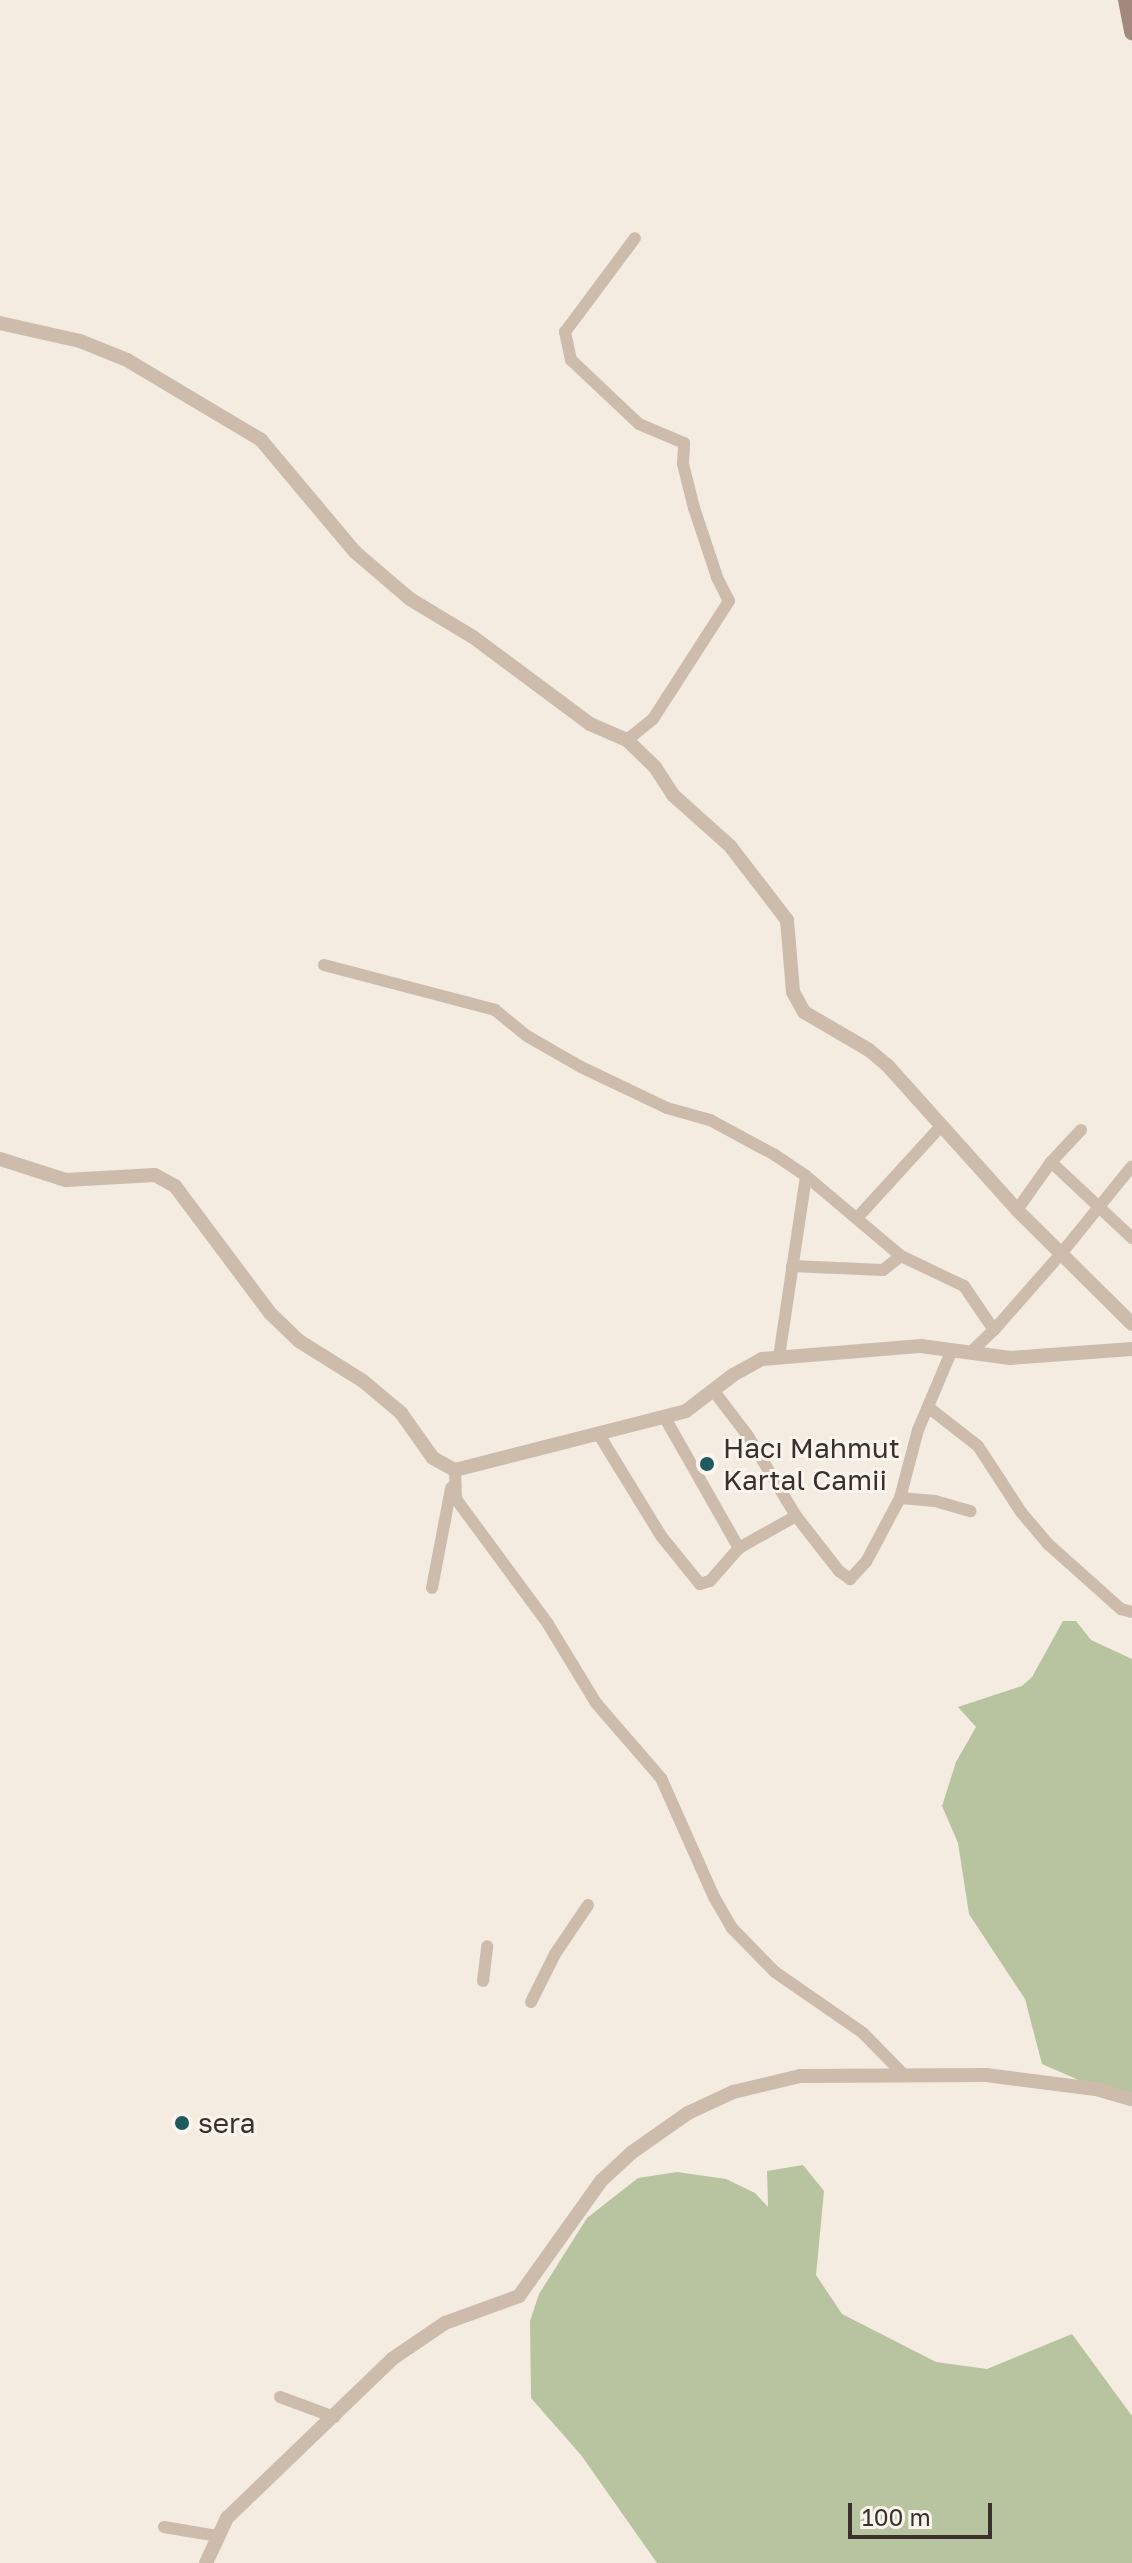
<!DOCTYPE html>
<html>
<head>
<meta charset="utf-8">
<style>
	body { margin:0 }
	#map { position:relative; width:1132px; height:2563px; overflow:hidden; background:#f4ebe1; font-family:"Golos Text",sans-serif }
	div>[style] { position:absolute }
	.green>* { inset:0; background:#b8c4a0 }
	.minor>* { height:12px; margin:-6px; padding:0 6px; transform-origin:6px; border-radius:6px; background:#cdbbac }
	.tertiary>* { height:14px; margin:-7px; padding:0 7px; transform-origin:7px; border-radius:7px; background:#cdbbac }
	.secondary>* { height:16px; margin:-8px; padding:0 8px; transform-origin:8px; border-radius:8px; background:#a18a7d }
	.dots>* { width:22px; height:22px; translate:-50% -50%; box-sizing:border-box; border:4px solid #fbf5ee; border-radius:50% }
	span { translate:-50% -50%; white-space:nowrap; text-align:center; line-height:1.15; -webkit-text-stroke:6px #fbf5ee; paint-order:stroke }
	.poi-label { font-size:28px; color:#3b302b }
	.left { translate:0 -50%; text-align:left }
	.scale { position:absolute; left:848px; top:2503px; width:144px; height:36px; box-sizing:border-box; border:4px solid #3b302b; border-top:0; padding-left:10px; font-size:24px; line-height:28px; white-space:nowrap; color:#3b302b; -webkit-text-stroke:6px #fbf5ee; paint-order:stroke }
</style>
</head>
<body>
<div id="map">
	<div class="green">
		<div style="clip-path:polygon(1063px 1621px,1076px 1621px,1091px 1640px,1132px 1659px,1132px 2094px,1081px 2081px,1042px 2064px,1025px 1999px,969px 1914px,958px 1843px,942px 1806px,956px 1762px,976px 1727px,958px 1707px,1022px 1686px,1032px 1677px)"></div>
		<div style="clip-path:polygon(803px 2165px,824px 2191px,816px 2275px,842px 2314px,936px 2362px,987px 2369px,1072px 2334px,1132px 2416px,1132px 2563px,657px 2563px,581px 2455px,531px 2398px,530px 2321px,539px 2294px,587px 2218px,638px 2178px,677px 2172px,726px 2179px,755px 2193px,768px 2207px,767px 2171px)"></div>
	</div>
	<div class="minor">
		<div style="left:627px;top:740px;width:33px;rotate:-39deg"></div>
		<div style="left:653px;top:719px;width:140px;rotate:-57.2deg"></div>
		<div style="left:729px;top:601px;width:27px;rotate:-117deg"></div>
		<div style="left:717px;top:577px;width:73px;rotate:-108.4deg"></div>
		<div style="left:694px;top:508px;width:45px;rotate:-104deg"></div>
		<div style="left:683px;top:464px;width:21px;rotate:-87deg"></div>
		<div style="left:684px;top:443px;width:49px;rotate:-157.1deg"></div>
		<div style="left:639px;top:424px;width:93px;rotate:-136.7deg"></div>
		<div style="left:571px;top:360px;width:29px;rotate:-102deg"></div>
		<div style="left:565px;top:332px;width:117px;rotate:-53.3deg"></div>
		<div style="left:324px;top:965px;width:177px;rotate:14.7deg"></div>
		<div style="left:495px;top:1010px;width:41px;rotate:39.1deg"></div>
		<div style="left:527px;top:1036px;width:62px;rotate:29.9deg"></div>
		<div style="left:581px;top:1067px;width:95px;rotate:25.5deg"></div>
		<div style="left:667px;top:1108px;width:45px;rotate:15.6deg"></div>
		<div style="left:710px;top:1120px;width:74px;rotate:28.3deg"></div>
		<div style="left:775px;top:1155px;width:37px;rotate:34deg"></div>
		<div style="left:806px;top:1176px;width:124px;rotate:40.1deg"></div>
		<div style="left:901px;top:1256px;width:70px;rotate:25.5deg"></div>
		<div style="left:964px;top:1286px;width:53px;rotate:55.7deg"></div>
		<div style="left:1051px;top:1162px;width:111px;rotate:43.2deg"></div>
		<div style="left:1017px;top:1210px;width:59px;rotate:-54.7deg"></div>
		<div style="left:1051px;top:1162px;width:44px;rotate:-46.8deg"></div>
		<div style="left:857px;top:1218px;width:125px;rotate:-47.6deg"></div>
		<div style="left:792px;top:1266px;width:91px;rotate:2.5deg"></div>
		<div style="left:883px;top:1270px;width:23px;rotate:-38deg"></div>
		<div style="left:971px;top:1352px;width:32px;rotate:-44deg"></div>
		<div style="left:994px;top:1330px;width:100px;rotate:-48.7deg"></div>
		<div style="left:1060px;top:1255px;width:114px;rotate:-51deg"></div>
		<div style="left:779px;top:1357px;width:183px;rotate:-81.5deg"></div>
		<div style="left:713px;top:1390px;width:58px;rotate:52.7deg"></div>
		<div style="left:748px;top:1436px;width:93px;rotate:59deg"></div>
		<div style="left:796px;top:1516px;width:70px;rotate:52deg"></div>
		<div style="left:839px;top:1571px;width:14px;rotate:36deg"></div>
		<div style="left:850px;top:1579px;width:23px;rotate:-47deg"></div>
		<div style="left:866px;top:1562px;width:72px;rotate:-62deg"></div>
		<div style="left:900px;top:1498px;width:70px;rotate:-75.2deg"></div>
		<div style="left:918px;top:1430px;width:87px;rotate:-67deg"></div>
		<div style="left:928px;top:1407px;width:63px;rotate:38deg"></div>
		<div style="left:978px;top:1446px;width:79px;rotate:56.9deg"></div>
		<div style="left:1021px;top:1512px;width:42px;rotate:49.8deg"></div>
		<div style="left:1048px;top:1544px;width:98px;rotate:41.7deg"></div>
		<div style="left:1121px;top:1609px;width:11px;rotate:15deg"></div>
		<div style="left:665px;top:1418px;width:150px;rotate:60.4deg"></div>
		<div style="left:598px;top:1433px;width:121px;rotate:58.5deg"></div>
		<div style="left:661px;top:1536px;width:62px;rotate:50.9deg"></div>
		<div style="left:700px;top:1584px;width:10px;rotate:-17deg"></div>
		<div style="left:710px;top:1581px;width:44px;rotate:-48.7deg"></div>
		<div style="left:739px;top:1548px;width:65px;rotate:-29.3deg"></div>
		<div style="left:455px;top:1470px;width:29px;rotate:88deg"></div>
		<div style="left:456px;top:1499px;width:155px;rotate:53.6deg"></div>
		<div style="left:548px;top:1624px;width:92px;rotate:58.7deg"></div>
		<div style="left:596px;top:1703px;width:99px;rotate:49.1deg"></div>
		<div style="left:661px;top:1778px;width:130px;rotate:66deg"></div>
		<div style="left:714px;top:1897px;width:36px;rotate:60deg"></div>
		<div style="left:732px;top:1928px;width:62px;rotate:45.7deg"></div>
		<div style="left:775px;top:1972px;width:107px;rotate:34.7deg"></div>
		<div style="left:863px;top:2033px;width:57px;rotate:45.7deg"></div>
		<div style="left:900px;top:1498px;width:35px;rotate:5deg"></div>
		<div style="left:935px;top:1501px;width:37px;rotate:16deg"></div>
		<div style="left:432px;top:1588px;width:102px;rotate:-79.2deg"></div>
		<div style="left:483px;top:1981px;width:35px;rotate:-83deg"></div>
		<div style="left:531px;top:2002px;width:54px;rotate:-63.4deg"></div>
		<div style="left:555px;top:1954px;width:59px;rotate:-56deg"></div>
		<div style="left:280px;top:2397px;width:58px;rotate:20.3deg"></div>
		<div style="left:164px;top:2527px;width:55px;rotate:9.5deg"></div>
	</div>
	<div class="tertiary">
		<div style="left:0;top:323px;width:82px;rotate:12.7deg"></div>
		<div style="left:80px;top:341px;width:51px;rotate:22deg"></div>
		<div style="left:127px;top:360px;width:156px;rotate:30.8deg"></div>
		<div style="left:261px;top:440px;width:146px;rotate:50deg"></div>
		<div style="left:355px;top:552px;width:72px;rotate:40.5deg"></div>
		<div style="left:410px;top:599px;width:74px;rotate:31.1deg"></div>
		<div style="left:473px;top:637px;width:146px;rotate:36.6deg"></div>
		<div style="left:590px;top:724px;width:40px;rotate:23.4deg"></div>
		<div style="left:627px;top:740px;width:39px;rotate:44deg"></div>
		<div style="left:655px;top:767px;width:33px;rotate:57deg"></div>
		<div style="left:673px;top:795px;width:76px;rotate:41.8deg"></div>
		<div style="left:730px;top:846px;width:93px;rotate:52.4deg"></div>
		<div style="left:787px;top:920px;width:72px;rotate:85.2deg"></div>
		<div style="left:793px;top:992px;width:23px;rotate:61deg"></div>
		<div style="left:804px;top:1012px;width:75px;rotate:30.3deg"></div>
		<div style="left:869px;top:1050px;width:25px;rotate:40deg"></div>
		<div style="left:888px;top:1066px;width:193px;rotate:48.1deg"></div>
		<div style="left:1017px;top:1210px;width:162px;rotate:44.7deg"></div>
		<div style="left:0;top:1159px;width:69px;rotate:17.7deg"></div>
		<div style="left:66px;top:1180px;width:89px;rotate:-3.2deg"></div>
		<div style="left:155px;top:1175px;width:23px;rotate:29deg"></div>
		<div style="left:175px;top:1186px;width:159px;rotate:53.2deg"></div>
		<div style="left:270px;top:1313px;width:40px;rotate:44deg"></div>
		<div style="left:299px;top:1341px;width:75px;rotate:32deg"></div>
		<div style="left:363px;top:1381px;width:50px;rotate:40.1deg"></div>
		<div style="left:401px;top:1413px;width:55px;rotate:54.6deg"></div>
		<div style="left:433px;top:1458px;width:25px;rotate:29deg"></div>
		<div style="left:455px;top:1470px;width:238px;rotate:-14.3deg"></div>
		<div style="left:686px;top:1411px;width:59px;rotate:-37.5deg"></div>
		<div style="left:733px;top:1375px;width:33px;rotate:-29deg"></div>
		<div style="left:762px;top:1359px;width:160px;rotate:-4.7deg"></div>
		<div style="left:921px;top:1346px;width:90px;rotate:7.7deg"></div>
		<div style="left:1010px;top:1358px;width:122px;rotate:-4.2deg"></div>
		<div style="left:206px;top:2563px;width:50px;rotate:-65deg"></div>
		<div style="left:227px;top:2518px;width:229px;rotate:-43.9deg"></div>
		<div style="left:392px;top:2359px;width:64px;rotate:-34.2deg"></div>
		<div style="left:445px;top:2323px;width:79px;rotate:-20deg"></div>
		<div style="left:519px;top:2296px;width:141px;rotate:-54.5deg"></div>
		<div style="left:601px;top:2181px;width:41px;rotate:-43deg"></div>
		<div style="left:631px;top:2153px;width:70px;rotate:-35.1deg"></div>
		<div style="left:688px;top:2113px;width:50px;rotate:-25deg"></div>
		<div style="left:733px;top:2092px;width:69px;rotate:-13.4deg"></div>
		<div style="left:800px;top:2076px;width:186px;rotate:-0.3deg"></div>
		<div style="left:986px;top:2075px;width:111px;rotate:7.3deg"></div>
		<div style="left:1096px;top:2089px;width:37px;rotate:16deg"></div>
	</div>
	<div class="secondary">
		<div style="left:1126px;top:0;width:33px;rotate:79deg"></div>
	</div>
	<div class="dots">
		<div style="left:707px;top:1464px;background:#1f5a5e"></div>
		<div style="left:182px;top:2123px;background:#1f5a5e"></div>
	</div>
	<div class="poi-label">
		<span class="left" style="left:723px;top:1464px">Hacı Mahmut<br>Kartal Camii</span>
		<span class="left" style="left:198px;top:2123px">sera</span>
	</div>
	<div class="scale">100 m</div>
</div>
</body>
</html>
